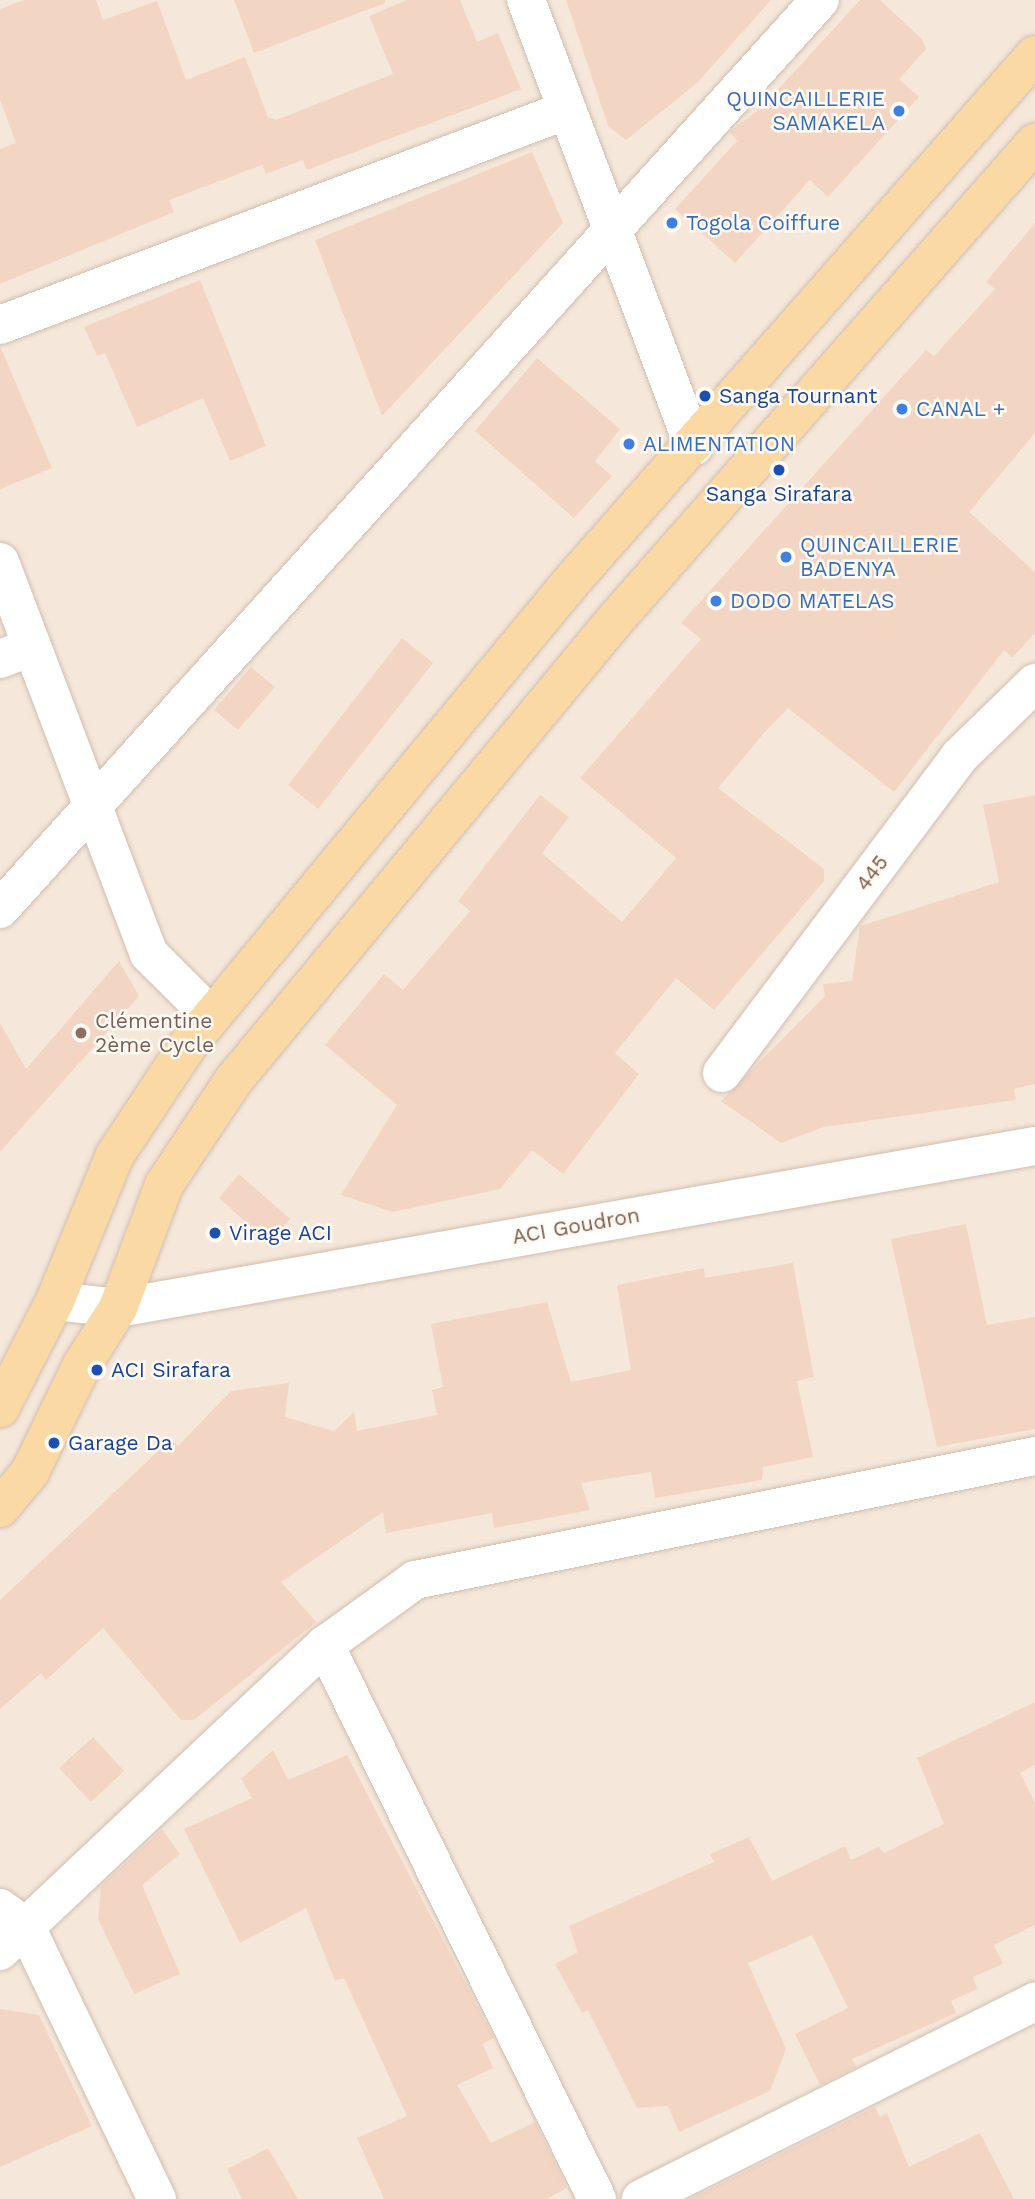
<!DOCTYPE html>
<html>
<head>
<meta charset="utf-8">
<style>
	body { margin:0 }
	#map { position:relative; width:1035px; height:2199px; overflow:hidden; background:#fdf6ec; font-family:"Work Sans",sans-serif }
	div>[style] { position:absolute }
	.residential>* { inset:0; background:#f5e8da }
	.building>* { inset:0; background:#f3d5c3 }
	.roads { filter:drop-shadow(0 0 2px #d1beb0) drop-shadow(0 0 2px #d1beb0) }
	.minor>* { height:38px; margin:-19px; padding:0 19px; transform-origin:19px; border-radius:19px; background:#fff }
	.major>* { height:38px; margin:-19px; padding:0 19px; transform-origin:19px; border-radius:19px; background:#fbd9a5 }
	.dots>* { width:19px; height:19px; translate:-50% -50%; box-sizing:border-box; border:4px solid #fffaf3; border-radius:50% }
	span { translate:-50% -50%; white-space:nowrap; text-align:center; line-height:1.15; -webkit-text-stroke:5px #fffaf3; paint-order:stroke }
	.shop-label { font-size:21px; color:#366cbe }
	.right { translate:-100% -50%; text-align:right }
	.left { translate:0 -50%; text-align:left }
	.transit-label { font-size:21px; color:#164399 }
	.street-label { font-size:21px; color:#7a5c4d }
	.education-label { font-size:21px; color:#785e54 }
</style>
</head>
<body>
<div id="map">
	<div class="residential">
		<div style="clip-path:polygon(0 0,1035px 0,1035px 2199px,0 2199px)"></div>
	</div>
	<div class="building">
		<div style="clip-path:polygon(24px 0,96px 0,103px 20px,157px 1px,186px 80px,245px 57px,268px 117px,276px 120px,393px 74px,369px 16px,407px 0,460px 0,477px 42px,498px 33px,521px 89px,307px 170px,303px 160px,266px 174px,262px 165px,169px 200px,174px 212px,0 284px,0 149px,16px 143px,0 100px,0 9px)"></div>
		<div style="clip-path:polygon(234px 0,385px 0,385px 3px,254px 53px)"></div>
		<div style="clip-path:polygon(566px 0,771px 0,697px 83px,626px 140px,608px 126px)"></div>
		<div style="clip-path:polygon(860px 0,880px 0,922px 39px,926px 49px,899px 79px,919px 97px,828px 197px,810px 180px,735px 263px,675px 209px,737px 141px,730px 132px,763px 106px)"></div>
		<div style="clip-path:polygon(532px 152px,563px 223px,382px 416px,315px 240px)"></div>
		<div style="clip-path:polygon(1035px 223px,1035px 433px,969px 512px,1035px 572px,1035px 633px,1012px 658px,1004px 650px,894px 792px,788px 708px,764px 733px,718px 788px,824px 869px,824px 881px,714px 1010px,676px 978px,615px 1053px,639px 1074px,563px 1174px,532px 1150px,500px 1189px,393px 1212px,341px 1195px,397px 1105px,325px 1045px,384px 974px,403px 990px,470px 911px,458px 901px,540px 795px,569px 817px,542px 853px,622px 922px,676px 858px,580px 778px,701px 639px,681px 623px,926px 350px,934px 356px,995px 289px,986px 282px)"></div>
		<div style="clip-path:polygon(200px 280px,266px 446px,230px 461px,203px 398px,137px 427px,105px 353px,97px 356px,84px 327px)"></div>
		<div style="clip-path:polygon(0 346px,52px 468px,0 489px)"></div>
		<div style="clip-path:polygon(537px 358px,620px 429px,595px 461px,612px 476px,574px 518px,475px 431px)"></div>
		<div style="clip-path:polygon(402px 638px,433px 663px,318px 809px,288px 785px)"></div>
		<div style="clip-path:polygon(251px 667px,275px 687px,238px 730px,214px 710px)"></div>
		<div style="clip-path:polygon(1035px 795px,1035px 1084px,1014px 1089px,1016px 1100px,824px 1127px,781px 1143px,721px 1101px,825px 996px,823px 984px,852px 981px,860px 926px,999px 882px,983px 805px)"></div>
		<div style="clip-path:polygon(119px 961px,139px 996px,0 1152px,0 1023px,26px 1069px)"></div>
		<div style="clip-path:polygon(239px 1174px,290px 1219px,269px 1243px,219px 1198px)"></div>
		<div style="clip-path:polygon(966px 1224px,987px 1325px,1035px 1317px,1035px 1429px,937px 1447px,891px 1239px)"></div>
		<div style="clip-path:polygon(793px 1263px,814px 1377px,797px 1381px,813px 1457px,763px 1467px,762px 1480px,655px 1498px,651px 1472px,581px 1483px,590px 1510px,494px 1528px,492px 1513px,386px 1533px,383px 1512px,281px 1582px,316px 1622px,194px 1720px,181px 1720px,103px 1628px,46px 1680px,41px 1673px,0 1709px,0 1600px,171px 1439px,178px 1446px,231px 1391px,289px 1383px,285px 1417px,334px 1431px,354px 1412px,357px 1431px,437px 1415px,432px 1390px,443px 1387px,431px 1324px,547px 1302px,571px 1382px,631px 1370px,617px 1285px,704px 1268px,705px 1278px)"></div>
		<div style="clip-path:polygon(1035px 1702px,1035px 1765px,1020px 1773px,1035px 1803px,1035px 1925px,994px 1945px,1003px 1964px,973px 1977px,977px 1989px,951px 2001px,956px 2013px,852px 2059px,856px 2067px,820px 2085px,795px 2034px,848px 2008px,812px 1935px,748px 1963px,786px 2049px,770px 2091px,679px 2132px,668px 2106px,637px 2108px,588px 2010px,582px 2013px,555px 1964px,578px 1952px,569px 1926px,714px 1862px,710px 1854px,749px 1837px,772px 1881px,845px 1846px,851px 1860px,879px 1847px,884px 1853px,944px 1824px,917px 1758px)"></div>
		<div style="clip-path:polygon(93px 1737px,124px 1771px,91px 1802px,59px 1768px)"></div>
		<div style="clip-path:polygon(273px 1750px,288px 1780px,347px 1755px,494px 2038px,483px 2044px,493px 2068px,457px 2085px,491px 2143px,535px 2122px,567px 2188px,546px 2199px,384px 2199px,357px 2138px,407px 2116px,344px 1978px,335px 1981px,306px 1908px,240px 1943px,184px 1829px,252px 1798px,241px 1779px)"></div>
		<div style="clip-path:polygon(162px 1829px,180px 1854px,142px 1885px,180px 1974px,134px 1994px,98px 1919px,101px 1886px)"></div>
		<div style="clip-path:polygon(0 2009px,39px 2015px,92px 2126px,0 2167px)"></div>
		<div style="clip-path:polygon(875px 2107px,880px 2117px,887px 2113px,909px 2167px,980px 2133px,1014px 2199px,690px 2199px)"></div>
		<div style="clip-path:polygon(268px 2148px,298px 2199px,242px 2199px,227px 2169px)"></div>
	</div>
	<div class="roads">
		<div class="minor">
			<div style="left:526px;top:0;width:477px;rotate:69.4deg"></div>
			<div style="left:0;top:325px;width:606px;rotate:-20.77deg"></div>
			<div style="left:0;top:562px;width:419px;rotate:69.2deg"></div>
			<div style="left:149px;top:954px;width:88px;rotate:45deg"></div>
			<div style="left:0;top:659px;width:34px;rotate:-21deg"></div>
			<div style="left:0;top:909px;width:1224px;rotate:-47.95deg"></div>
			<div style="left:722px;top:1073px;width:396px;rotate:-53.1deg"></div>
			<div style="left:960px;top:756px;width:105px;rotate:-44.2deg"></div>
			<div style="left:55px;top:1301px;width:63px;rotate:6.3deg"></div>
			<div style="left:118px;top:1308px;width:931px;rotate:-10.02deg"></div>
			<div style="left:325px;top:1645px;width:617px;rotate:63.85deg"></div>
			<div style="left:0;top:1908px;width:32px;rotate:36deg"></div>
			<div style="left:26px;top:1927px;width:302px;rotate:64.3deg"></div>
			<div style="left:0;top:1951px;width:446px;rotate:-43.3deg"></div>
			<div style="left:325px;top:1645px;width:111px;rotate:-35.8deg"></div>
			<div style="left:415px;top:1580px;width:632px;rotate:-11.31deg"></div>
			<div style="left:641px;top:2199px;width:441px;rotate:-26.6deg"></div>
		</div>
		<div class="major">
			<div style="left:0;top:1408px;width:120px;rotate:-62.8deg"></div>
			<div style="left:55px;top:1301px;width:158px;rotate:-67.7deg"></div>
			<div style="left:115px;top:1155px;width:132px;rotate:-56.4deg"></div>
			<div style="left:188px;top:1045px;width:601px;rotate:-50.4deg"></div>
			<div style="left:571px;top:582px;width:702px;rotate:-48.64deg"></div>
			<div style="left:0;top:1508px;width:47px;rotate:-50.2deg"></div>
			<div style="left:30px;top:1472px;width:119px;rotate:-64.1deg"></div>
			<div style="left:82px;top:1365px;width:67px;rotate:-57.7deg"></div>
			<div style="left:118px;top:1308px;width:131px;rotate:-69.5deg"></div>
			<div style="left:164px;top:1185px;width:125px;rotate:-56.4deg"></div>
			<div style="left:233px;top:1081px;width:599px;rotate:-50.35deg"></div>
			<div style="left:615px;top:620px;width:636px;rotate:-48.64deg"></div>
		</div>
	</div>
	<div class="dots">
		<div style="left:899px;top:111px;background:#3f7fe0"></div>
		<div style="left:672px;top:223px;background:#3f7fe0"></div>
		<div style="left:705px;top:396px;background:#1a4fb4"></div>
		<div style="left:902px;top:409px;background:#3f7fe0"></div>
		<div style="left:629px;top:444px;background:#3f7fe0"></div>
		<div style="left:779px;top:470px;background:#1a4fb4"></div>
		<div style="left:786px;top:557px;background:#3f7fe0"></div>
		<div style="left:716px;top:601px;background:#3f7fe0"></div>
		<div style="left:81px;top:1033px;background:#8d6e63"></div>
		<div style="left:215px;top:1233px;background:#1a4fb4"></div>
		<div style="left:97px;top:1370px;background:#1a4fb4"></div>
		<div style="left:54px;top:1443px;background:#1a4fb4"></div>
	</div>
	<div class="shop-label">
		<span class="right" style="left:885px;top:111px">QUINCAILLERIE<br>SAMAKELA</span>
		<span class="left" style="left:686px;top:223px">Togola Coiffure</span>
		<span class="left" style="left:916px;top:409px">CANAL +</span>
		<span class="left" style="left:643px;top:444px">ALIMENTATION</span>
		<span class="left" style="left:800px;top:557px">QUINCAILLERIE<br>BADENYA</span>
		<span class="left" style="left:730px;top:601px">DODO MATELAS</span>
	</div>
	<div class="transit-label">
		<span class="left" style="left:719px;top:396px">Sanga Tournant</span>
		<span style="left:779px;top:494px">Sanga Sirafara</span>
		<span class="left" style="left:229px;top:1233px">Virage ACI</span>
		<span class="left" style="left:111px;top:1370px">ACI Sirafara</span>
		<span class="left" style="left:68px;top:1443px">Garage Da</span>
	</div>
	<div class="street-label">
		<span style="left:872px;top:873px;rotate:-53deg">445</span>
		<span style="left:576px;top:1226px;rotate:-10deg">ACI Goudron</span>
	</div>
	<div class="education-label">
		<span class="left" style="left:95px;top:1033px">Clémentine<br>2ème Cycle</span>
	</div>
</div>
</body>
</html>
